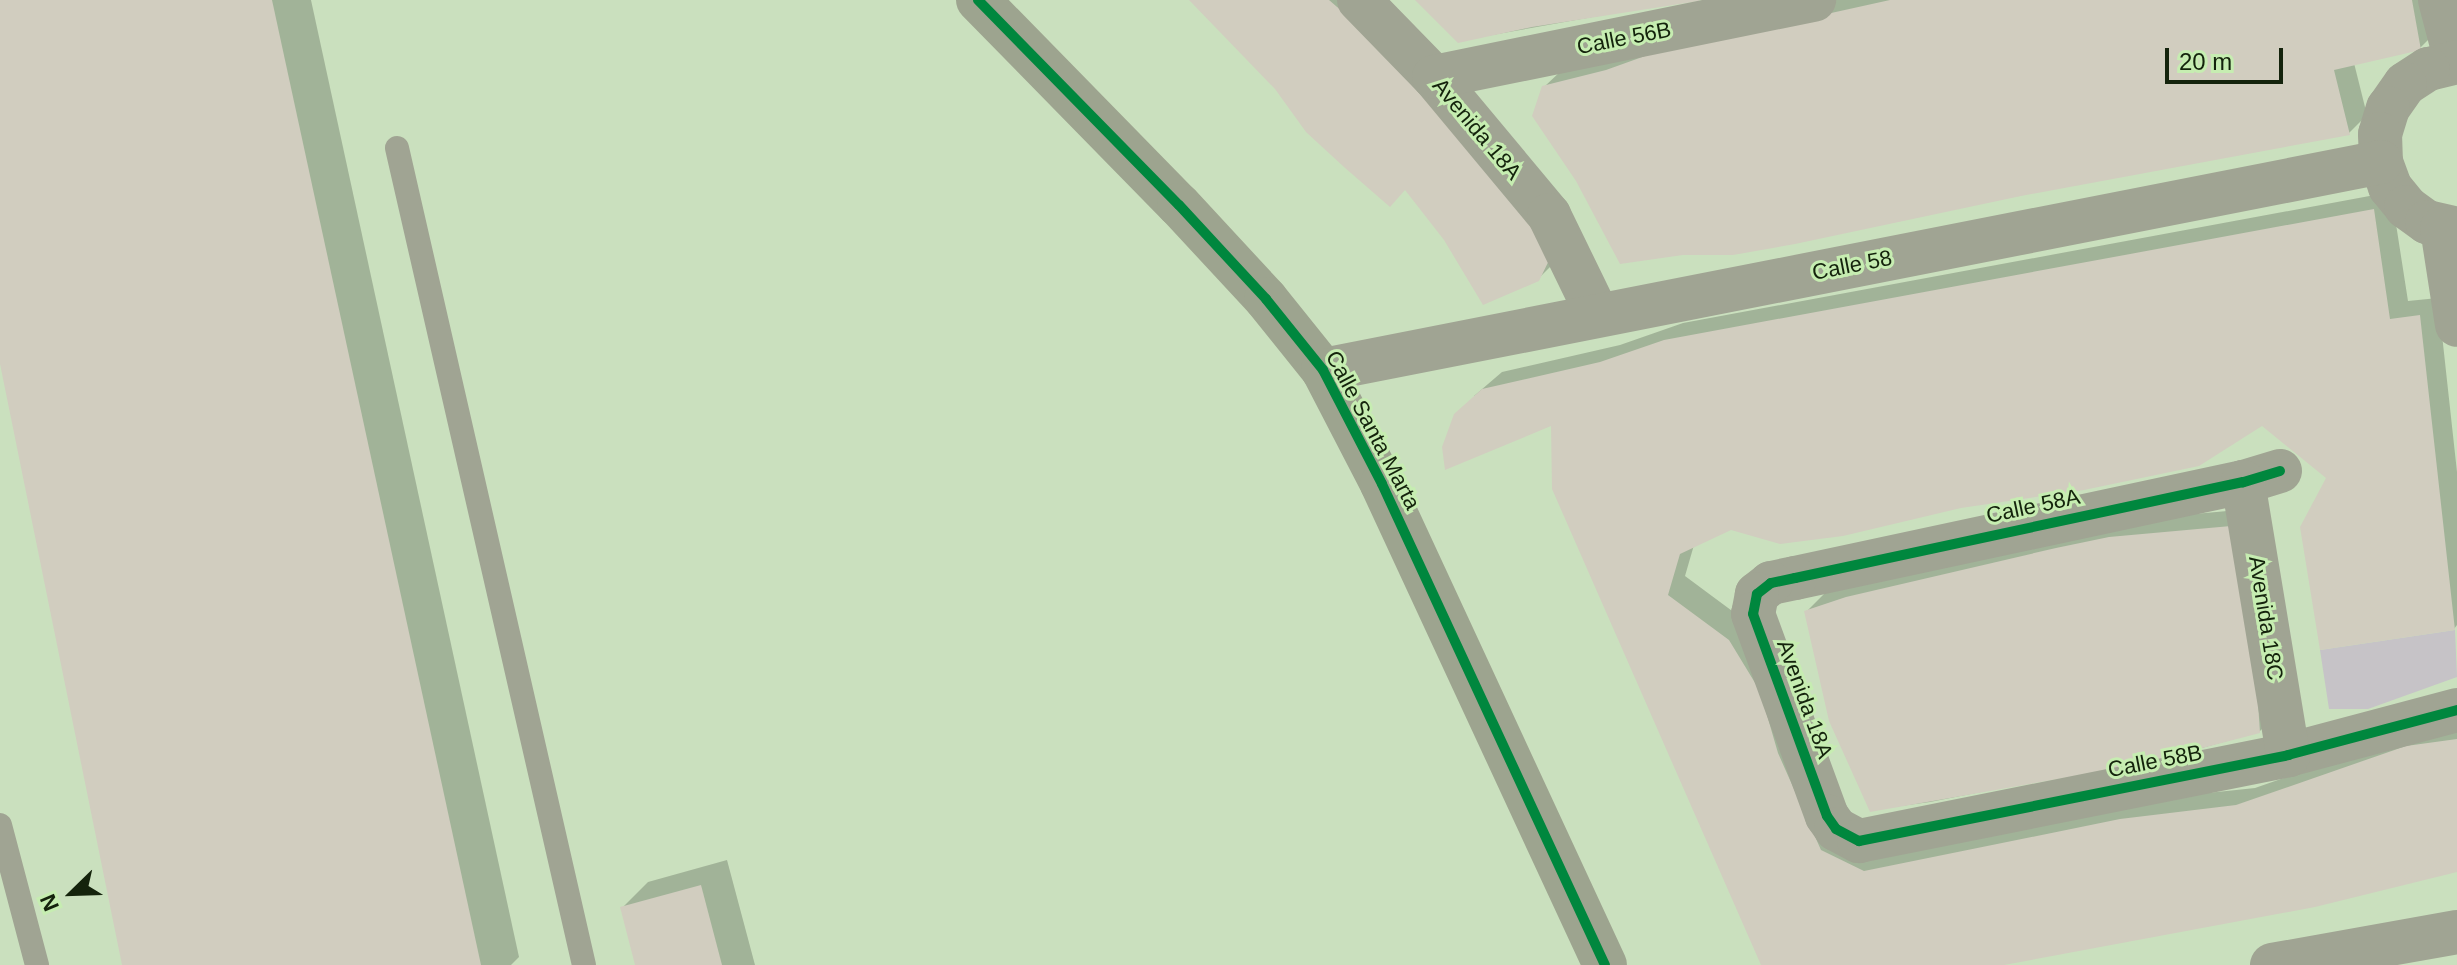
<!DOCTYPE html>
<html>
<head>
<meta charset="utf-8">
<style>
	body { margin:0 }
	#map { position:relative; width:2457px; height:965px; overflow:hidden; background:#cae0be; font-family:Helvetica,sans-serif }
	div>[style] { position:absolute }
	.green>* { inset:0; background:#c6c3c7 }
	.shadow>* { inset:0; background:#0003 }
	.building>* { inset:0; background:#d1cdbf }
	.lane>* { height:24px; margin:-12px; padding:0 12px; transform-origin:12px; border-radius:12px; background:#a0a493 }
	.street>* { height:44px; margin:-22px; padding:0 22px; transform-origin:22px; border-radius:22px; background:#a0a493 }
	.secondary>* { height:44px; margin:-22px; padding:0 22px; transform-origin:22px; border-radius:22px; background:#9da48f }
	.cycleway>* { height:10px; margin:-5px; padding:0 5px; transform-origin:5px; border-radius:5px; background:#00873e }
	span { translate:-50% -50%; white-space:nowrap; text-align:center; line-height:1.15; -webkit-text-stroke:6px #c6edb1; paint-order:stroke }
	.street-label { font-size:22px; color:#14230c }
	.north { position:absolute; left:32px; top:853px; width:80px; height:80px; -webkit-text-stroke:6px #c6edb1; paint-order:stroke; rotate:247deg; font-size:22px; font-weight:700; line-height:32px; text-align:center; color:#14230c }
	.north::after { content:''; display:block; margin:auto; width:28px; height:36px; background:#14230c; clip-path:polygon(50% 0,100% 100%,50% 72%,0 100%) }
	.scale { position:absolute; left:2165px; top:48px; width:118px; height:36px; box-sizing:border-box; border:4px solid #14230c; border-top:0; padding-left:10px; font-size:24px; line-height:28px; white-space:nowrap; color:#14230c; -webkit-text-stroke:6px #c6edb1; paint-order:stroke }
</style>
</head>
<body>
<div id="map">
	<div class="green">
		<div style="clip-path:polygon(2455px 630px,2457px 677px,2368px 709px,2329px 709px,2320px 650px)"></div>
	</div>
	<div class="shadow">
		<div style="clip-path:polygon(0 0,311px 0,519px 957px,511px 965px,124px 965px,0 353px)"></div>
		<div style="clip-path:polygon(1190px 0,1369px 0,1557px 260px,1538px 279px,1406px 188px,1276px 88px)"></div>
		<div style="clip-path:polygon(1419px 0,1688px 0,1458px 41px)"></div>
		<div style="clip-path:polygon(1830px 0,2433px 0,2438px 30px,2420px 48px,2354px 63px,2367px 115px,2349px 133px,2020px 194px,1544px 87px,1563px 69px)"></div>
		<div style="clip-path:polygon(2391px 192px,2408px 301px,2438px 298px,2457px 472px,2457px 625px,2454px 629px,2328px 478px,2262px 423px,1731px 527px,1694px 545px,1685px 576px,1747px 622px,1838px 832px,2255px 788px,2425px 729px,2457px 724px,2457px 870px,1997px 965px,1763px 965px,1553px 423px,1474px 396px,1502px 372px,1620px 345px,1683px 323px)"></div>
		<div style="clip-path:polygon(2249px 509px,2278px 713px,2259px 732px,2198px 749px,1930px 802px,1871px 810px,1807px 611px,1825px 593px,2129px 520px)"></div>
		<div style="clip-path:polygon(727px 860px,755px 965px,637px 965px,622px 908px,648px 882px)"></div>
	</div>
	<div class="building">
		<div style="clip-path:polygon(0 0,272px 0,481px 965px,122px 965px,0 364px)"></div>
		<div style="clip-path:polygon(1189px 0,1329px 0,1388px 51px,1556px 246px,1539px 281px,1483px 305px,1444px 240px,1405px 190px,1390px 207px,1344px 167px,1306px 132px,1275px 89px)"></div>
		<div style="clip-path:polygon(1415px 0,1699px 0,1699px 1px,1532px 27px,1458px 43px)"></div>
		<div style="clip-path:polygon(1890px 0,2412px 0,2421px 50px,2334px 70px,2350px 135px,2021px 196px,1795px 244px,1733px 255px,1683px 255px,1620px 264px,1576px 181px,1532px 116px,1542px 86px,1606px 70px,1659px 51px)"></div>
		<div style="clip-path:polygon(2374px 209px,2390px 319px,2420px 315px,2455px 630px,2320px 650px,2300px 527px,2326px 478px,2262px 426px,2199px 466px,2084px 490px,1961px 508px,1843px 536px,1780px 544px,1731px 530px,1680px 554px,1668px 595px,1729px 640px,1760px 691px,1778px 753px,1821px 850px,1864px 871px,2120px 819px,2236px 805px,2406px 746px,2457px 739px,2457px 872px,2315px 907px,2004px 965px,1761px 965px,1552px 489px,1551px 426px,1445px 470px,1442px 447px,1454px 414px,1482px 389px,1600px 362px,1664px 340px)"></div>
		<div style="clip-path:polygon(2231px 526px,2254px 641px,2260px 733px,2137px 765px,1870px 812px,1829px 721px,1804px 611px,1846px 597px,2056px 548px,2109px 537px)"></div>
		<div style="clip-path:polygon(701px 885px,722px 965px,635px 965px,620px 907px)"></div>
	</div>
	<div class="lane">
		<div style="left:397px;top:148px;width:838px;rotate:77.11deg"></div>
		<div style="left:0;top:825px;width:145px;rotate:75.2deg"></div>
	</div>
	<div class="street">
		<div style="left:1359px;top:0;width:107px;rotate:45.8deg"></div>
		<div style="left:1434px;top:77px;width:180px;rotate:50.2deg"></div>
		<div style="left:1549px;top:215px;width:110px;rotate:64.1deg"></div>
		<div style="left:2440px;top:0;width:63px;rotate:75.3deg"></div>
		<div style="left:2457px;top:62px;width:30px;rotate:166deg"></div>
		<div style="left:2428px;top:69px;width:27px;rotate:147deg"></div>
		<div style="left:2405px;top:84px;width:29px;rotate:125deg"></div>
		<div style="left:2388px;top:108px;width:27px;rotate:107deg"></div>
		<div style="left:2380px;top:134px;width:28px;rotate:88deg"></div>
		<div style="left:2381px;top:162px;width:27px;rotate:70deg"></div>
		<div style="left:2390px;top:187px;width:26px;rotate:51deg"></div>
		<div style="left:2406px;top:207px;width:26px;rotate:36deg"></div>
		<div style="left:2427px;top:222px;width:31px;rotate:13deg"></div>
		<div style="left:1434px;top:77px;width:388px;rotate:-11.5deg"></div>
		<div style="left:2442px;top:228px;width:98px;rotate:81.2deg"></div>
		<div style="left:1323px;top:370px;width:1078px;rotate:-11.12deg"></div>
		<div style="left:2280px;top:471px;width:39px;rotate:163deg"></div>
		<div style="left:2243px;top:482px;width:458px;rotate:167.9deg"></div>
		<div style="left:1795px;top:578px;width:25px;rotate:168deg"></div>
		<div style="left:1771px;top:583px;width:18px;rotate:142deg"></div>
		<div style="left:1757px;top:594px;width:20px;rotate:101deg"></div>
		<div style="left:1753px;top:614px;width:215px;rotate:69.9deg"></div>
		<div style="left:1827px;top:816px;width:16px;rotate:55deg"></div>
		<div style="left:1836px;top:829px;width:26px;rotate:28deg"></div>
		<div style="left:1859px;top:841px;width:438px;rotate:-11.3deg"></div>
		<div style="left:2288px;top:755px;width:175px;rotate:-14.9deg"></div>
		<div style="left:2243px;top:482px;width:277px;rotate:80.6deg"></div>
		<div style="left:2272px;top:965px;width:188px;rotate:-10.1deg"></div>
	</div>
	<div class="secondary">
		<div style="left:978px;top:0;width:287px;rotate:45.6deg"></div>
		<div style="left:1179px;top:205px;width:128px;rotate:47.2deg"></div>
		<div style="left:1266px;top:299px;width:91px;rotate:51.2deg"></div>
		<div style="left:1323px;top:370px;width:128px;rotate:62.6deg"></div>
		<div style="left:1382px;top:484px;width:530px;rotate:65.13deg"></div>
	</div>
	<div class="cycleway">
		<div style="left:978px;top:0;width:287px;rotate:45.6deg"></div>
		<div style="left:1179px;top:205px;width:128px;rotate:47.2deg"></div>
		<div style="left:1266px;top:299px;width:91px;rotate:51.2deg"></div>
		<div style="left:1323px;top:370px;width:128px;rotate:62.6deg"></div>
		<div style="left:1382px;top:484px;width:530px;rotate:65.13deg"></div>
		<div style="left:2280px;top:471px;width:39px;rotate:163deg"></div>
		<div style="left:2243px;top:482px;width:458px;rotate:167.9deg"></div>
		<div style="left:1795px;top:578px;width:25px;rotate:168deg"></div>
		<div style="left:1771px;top:583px;width:18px;rotate:142deg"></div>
		<div style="left:1757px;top:594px;width:20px;rotate:101deg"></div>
		<div style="left:1753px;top:614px;width:215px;rotate:69.9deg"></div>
		<div style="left:1827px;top:816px;width:16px;rotate:55deg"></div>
		<div style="left:1836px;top:829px;width:26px;rotate:28deg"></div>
		<div style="left:1859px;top:841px;width:438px;rotate:-11.3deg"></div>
		<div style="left:2288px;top:755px;width:175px;rotate:-14.9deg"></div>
	</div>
	<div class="street-label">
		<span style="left:1624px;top:38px;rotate:-11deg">Calle 56B</span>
		<span style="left:1477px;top:129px;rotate:50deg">Avenida 18A</span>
		<span style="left:1852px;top:265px;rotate:-11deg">Calle 58</span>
		<span style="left:1373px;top:430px;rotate:62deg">Calle Santa Marta</span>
		<span style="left:2033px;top:506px;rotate:-12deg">Calle 58A</span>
		<span style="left:2266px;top:618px;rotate:81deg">Avenida 18C</span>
		<span style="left:1805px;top:699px;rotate:70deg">Avenida 18A</span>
		<span style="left:2155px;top:761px;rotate:-11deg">Calle 58B</span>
	</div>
	<div class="north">N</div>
	<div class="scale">20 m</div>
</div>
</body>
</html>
